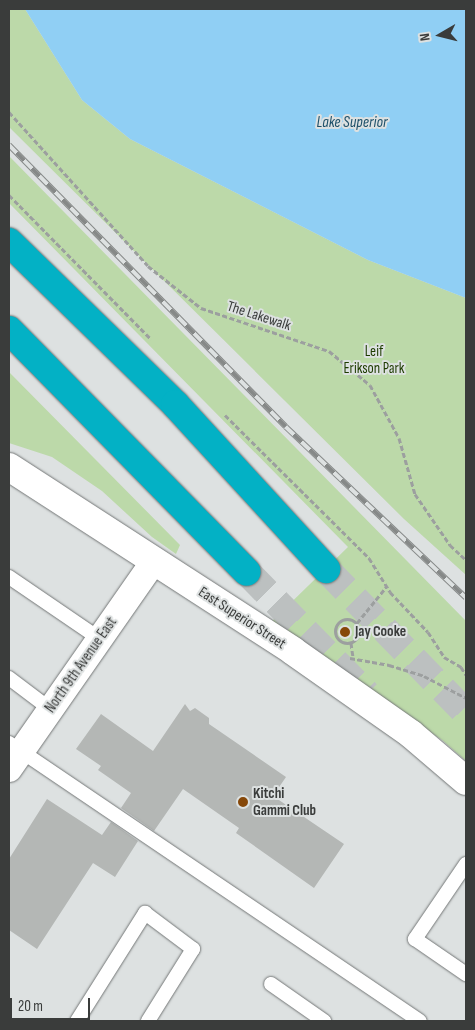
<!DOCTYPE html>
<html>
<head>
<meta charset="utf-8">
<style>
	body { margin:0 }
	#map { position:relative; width:475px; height:1030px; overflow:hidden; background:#dde1e1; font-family:"Sofia Sans Condensed",sans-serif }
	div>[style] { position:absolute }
	.green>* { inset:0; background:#bcd9a9 }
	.water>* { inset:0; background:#90cff4 }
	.building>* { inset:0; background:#b4b7b5 }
	.highway-tunnel>* { height:28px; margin-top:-14px; transform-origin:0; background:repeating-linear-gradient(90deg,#bcc0c0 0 28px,transparent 0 42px) }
	.path>* { height:3px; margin-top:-1.5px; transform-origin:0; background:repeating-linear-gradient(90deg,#9c9f9f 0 5px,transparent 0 7.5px) }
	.path>.ring { margin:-1.5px; padding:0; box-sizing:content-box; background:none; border:3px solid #9c9f9f; border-radius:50% }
	.roads { filter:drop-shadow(0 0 1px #747777) drop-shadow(0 0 1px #747777) }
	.lane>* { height:14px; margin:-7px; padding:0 7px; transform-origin:7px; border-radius:7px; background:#fff }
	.street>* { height:26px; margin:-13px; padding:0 13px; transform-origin:13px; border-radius:13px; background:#fff }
	.secondary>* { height:28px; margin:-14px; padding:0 14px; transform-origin:14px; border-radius:14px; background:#fff }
	.highway>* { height:28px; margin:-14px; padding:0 14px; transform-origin:14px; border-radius:14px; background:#03b1c5 }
	.rail>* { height:5.5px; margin-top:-2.75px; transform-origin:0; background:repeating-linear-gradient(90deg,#dde1e1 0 11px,#868988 0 22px); box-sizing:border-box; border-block:1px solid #868988 }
	.dots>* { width:14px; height:14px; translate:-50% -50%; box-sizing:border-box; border:2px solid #dde1e1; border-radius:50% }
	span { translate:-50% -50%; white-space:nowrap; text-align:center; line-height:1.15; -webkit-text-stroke:4px #dde1e1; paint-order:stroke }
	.street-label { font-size:15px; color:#3a3c3b }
	.park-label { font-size:15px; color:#1e3c00 }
	.poi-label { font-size:15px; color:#3a3c3b; font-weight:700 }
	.left { translate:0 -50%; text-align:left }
	.water-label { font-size:16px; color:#1e5069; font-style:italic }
	.frame { position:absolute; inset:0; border:10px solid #3a3c3b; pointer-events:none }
	.north { position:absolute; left:415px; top:10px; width:50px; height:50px; -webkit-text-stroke:4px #dde1e1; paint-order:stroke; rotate:262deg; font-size:14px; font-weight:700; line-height:20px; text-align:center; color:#3a3c3b }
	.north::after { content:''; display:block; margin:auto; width:18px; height:22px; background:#3a3c3b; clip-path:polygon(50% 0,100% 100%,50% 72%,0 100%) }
	.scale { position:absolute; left:10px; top:998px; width:80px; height:22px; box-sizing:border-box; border:2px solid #3a3c3b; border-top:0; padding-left:6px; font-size:15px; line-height:18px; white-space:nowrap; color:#3a3c3b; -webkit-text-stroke:4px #dde1e1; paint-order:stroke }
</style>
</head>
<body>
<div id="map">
	<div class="green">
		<div style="clip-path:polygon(9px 9px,25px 9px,82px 100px,130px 139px,368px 260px,466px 298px,466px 575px,404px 519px,9px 127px)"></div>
		<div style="clip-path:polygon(9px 156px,466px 621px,466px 761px,442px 740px,269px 624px,348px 547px,9px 203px)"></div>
		<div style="clip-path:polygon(9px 372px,180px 545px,176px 554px,152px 537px,102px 491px,52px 457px,9px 443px)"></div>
	</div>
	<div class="water">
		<div style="clip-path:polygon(25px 9px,466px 9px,466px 298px,368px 260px,130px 139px,82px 100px)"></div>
	</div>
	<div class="building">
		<div style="clip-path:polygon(185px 704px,190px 711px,195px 708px,209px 718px,209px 724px,286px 777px,273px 796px,344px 844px,314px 888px,236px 833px,239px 828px,183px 789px,154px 831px,121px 808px,131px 793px,98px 770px,101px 766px,76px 749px,101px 714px,153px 751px)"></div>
		<div style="clip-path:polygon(47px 799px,102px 835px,111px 822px,138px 841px,115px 877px,93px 863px,37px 949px,9px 930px,9px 859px)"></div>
	</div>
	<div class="highway-tunnel">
		<div style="left:326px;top:569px;width:201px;rotate:45.8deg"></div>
		<div style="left:247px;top:572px;width:171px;rotate:45.5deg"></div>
	</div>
	<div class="path">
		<div style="left:9px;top:112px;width:207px;rotate:47.9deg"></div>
		<div style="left:148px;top:266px;width:68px;rotate:38.4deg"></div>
		<div style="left:201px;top:308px;width:135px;rotate:18.6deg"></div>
		<div style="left:329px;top:351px;width:53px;rotate:39.7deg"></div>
		<div style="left:370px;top:385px;width:60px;rotate:61.3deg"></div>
		<div style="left:399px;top:438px;width:58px;rotate:74.1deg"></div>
		<div style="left:415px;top:494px;width:62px;rotate:55.5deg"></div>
		<div style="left:450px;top:545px;width:22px;rotate:43deg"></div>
		<div style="left:9px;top:195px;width:202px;rotate:45.4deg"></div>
		<div style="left:225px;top:415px;width:203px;rotate:44.8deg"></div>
		<div style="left:369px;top:558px;width:40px;rotate:58deg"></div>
		<div style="left:390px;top:592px;width:55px;rotate:46.5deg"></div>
		<div style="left:428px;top:632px;width:30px;rotate:57deg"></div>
		<div style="left:444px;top:657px;width:20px;rotate:30deg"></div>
		<div style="left:461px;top:667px;width:9px;rotate:58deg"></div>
		<div class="ring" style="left:335px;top:619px;width:21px;height:21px"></div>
		<div style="left:357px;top:623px;width:48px;rotate:-51deg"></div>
		<div style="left:351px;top:643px;width:15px;rotate:82deg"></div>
		<div style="left:350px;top:658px;width:40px;rotate:10deg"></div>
		<div style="left:389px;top:665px;width:37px;rotate:17deg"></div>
		<div style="left:424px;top:676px;width:47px;rotate:27.6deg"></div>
	</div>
	<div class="roads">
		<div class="lane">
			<div style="left:9px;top:577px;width:110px;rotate:34.3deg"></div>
			<div style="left:9px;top:678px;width:51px;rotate:37.1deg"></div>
			<div style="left:9px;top:743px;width:496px;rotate:34.1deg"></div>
			<div style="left:466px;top:864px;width:91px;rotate:124.2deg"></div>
			<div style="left:415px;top:939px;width:62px;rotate:34.5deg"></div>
			<div style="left:271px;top:984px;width:65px;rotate:34.9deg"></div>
			<div style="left:77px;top:1021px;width:128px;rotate:-57.8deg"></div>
			<div style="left:145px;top:913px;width:60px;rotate:36.9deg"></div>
			<div style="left:193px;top:949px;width:85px;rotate:122deg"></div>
		</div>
		<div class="street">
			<div style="left:9px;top:769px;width:254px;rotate:-55.1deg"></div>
		</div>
		<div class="secondary">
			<div style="left:9px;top:467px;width:338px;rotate:32.9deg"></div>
			<div style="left:293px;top:651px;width:144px;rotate:35.1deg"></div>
			<div style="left:411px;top:734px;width:72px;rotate:40.5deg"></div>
		</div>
		<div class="highway">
			<div style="left:9px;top:242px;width:232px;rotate:44.3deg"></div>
			<div style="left:175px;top:404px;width:224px;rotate:47.5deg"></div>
			<div style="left:9px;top:330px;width:339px;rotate:45.5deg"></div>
		</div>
	</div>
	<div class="rail">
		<div style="left:9px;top:145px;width:395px;rotate:45.5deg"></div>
		<div style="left:286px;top:427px;width:248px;rotate:43.5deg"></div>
	</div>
	<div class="dots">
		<div style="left:345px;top:632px;background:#864809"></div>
		<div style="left:243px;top:802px;background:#864809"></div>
	</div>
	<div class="street-label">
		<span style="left:259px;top:316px;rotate:18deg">The Lakewalk</span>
		<span style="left:242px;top:618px;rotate:33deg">East Superior Street</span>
		<span style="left:81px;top:665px;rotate:-55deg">North 9th Avenue East</span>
	</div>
	<div class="park-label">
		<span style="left:374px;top:360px">Leif<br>Erikson Park</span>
	</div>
	<div class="poi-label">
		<span class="left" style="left:355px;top:632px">Jay Cooke</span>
		<span class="left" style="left:253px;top:802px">Kitchi<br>Gammi Club</span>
	</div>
	<div class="water-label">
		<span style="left:352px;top:123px">Lake Superior</span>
	</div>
	<div class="frame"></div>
	<div class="north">N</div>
	<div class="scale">20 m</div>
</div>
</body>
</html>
